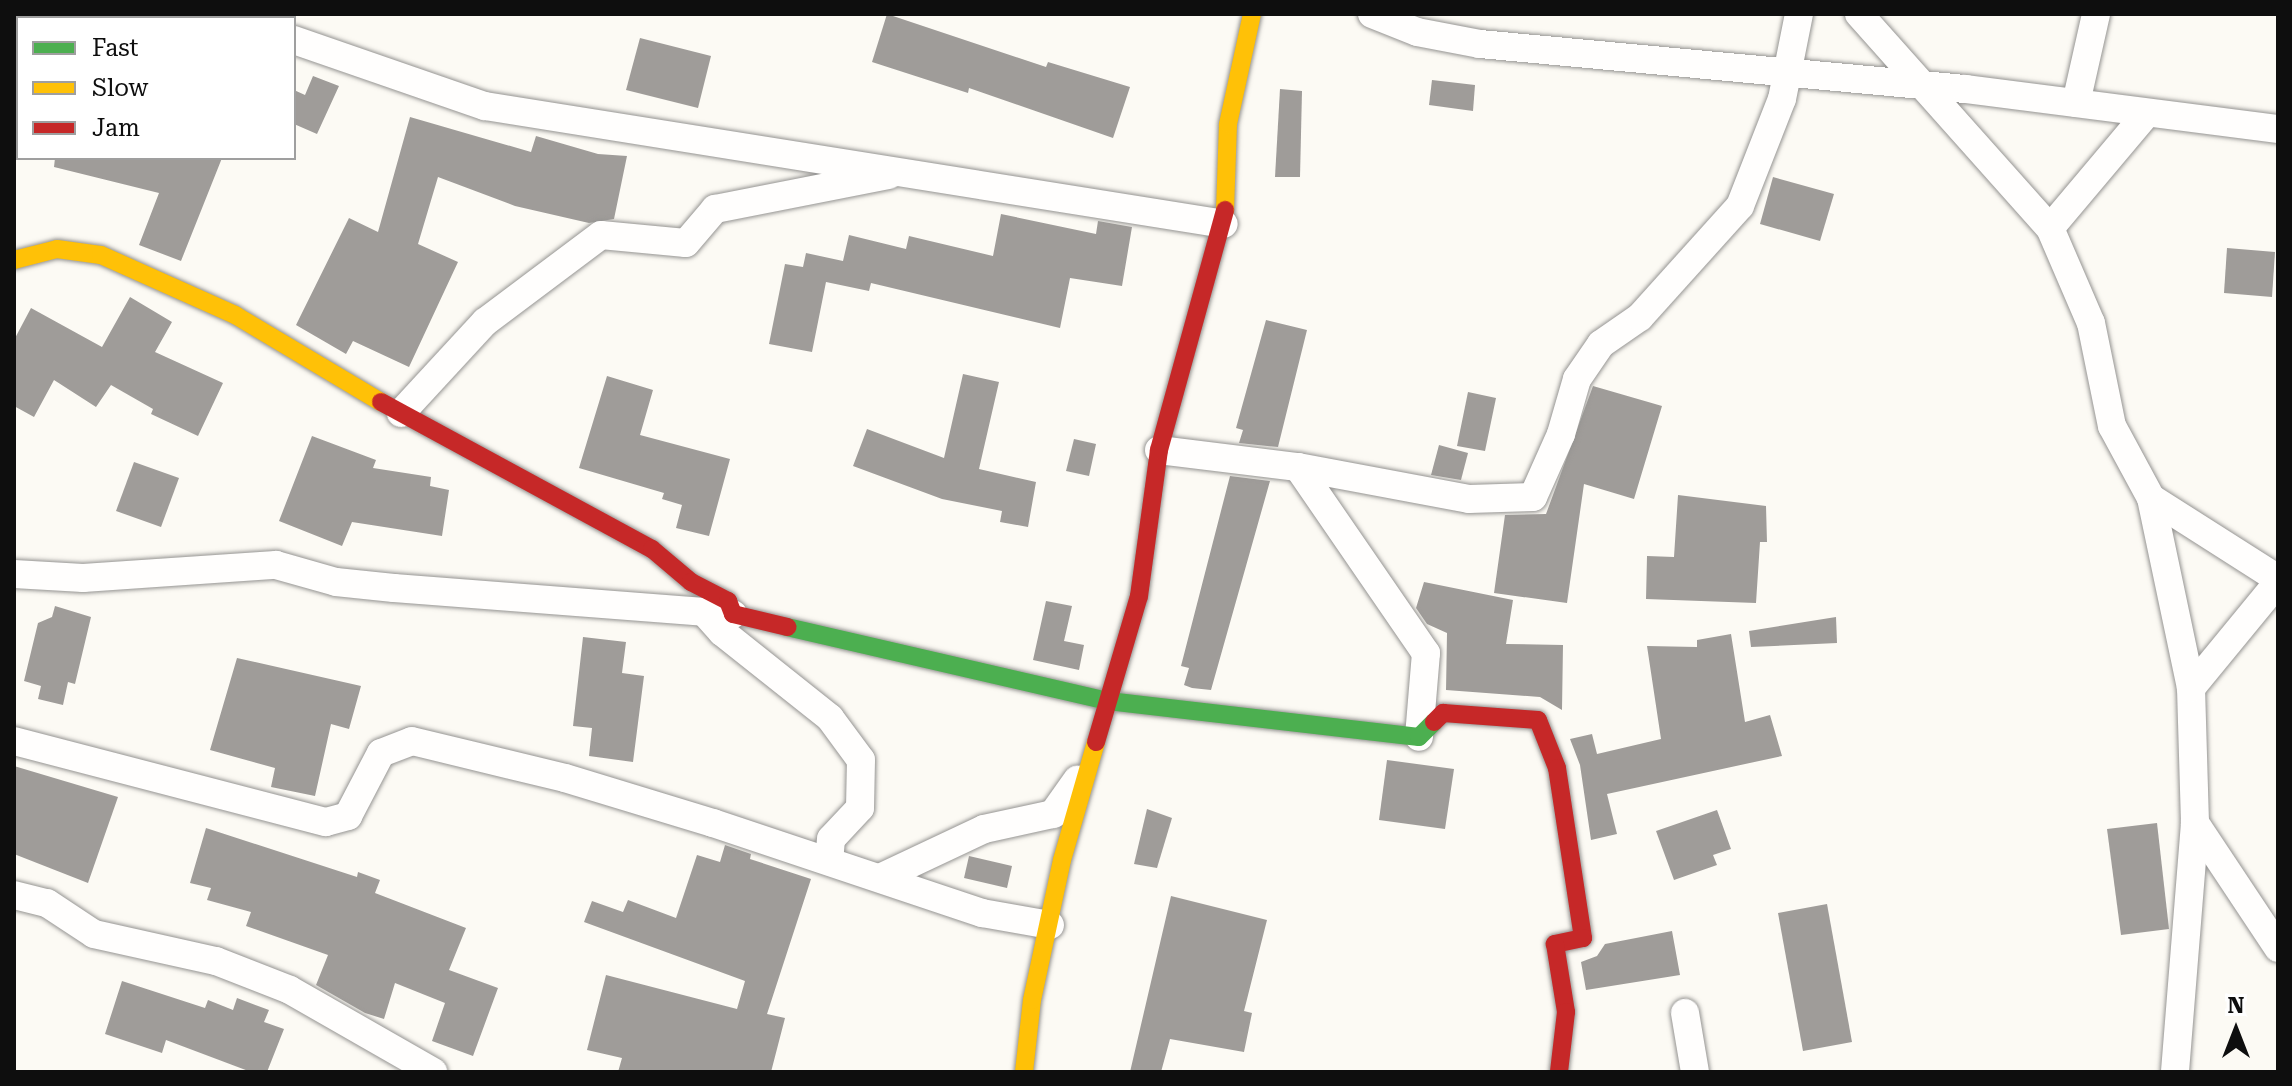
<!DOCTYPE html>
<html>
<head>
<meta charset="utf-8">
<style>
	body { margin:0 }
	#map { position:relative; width:2292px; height:1086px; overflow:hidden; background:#fcfaf4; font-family:"Roboto Serif",serif }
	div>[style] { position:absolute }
	.building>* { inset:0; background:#9f9c99 }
	.roads { filter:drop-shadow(0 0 2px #959492) drop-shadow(0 0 2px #959492) }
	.street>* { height:28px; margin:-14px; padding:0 14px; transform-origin:14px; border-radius:14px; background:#fffefd }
	.fast>* { height:18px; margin:-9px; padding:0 9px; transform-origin:9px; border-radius:9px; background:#4caf50 }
	.slow>* { height:18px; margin:-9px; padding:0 9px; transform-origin:9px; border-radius:9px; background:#ffc107 }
	.jam>* { height:18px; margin:-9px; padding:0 9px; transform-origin:9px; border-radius:9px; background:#c62828 }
	span { translate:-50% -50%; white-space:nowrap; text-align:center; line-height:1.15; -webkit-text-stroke:8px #fff; paint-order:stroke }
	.frame { position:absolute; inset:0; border:16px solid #0e0e0e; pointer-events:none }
	.legend { position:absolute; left:16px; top:16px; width:280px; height:144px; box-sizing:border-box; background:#fff; border:2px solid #9f9f9f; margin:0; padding:10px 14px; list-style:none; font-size:24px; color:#0e0e0e }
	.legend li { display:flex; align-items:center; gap:16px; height:40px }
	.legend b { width:40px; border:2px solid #9f9f9f }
	.north { position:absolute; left:2196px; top:990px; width:80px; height:80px; -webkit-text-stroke:6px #fff; paint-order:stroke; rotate:0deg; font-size:22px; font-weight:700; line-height:32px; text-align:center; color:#0e0e0e }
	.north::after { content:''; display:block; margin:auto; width:28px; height:36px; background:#0e0e0e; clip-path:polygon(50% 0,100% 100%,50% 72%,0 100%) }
</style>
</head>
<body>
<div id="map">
	<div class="building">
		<div style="clip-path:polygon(887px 14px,1046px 67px,1048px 62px,1130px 87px,1113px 138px,969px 88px,968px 93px,872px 62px)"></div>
		<div style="clip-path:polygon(640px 38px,711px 56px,698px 108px,626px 90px)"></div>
		<div style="clip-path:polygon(313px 76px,339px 86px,317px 134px,294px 124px,294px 90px,305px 95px)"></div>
		<div style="clip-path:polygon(1432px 80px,1475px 85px,1473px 111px,1429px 105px)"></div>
		<div style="clip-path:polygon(1280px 89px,1302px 91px,1300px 177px,1275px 177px)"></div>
		<div style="clip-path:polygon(410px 117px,531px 152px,536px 136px,598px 154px,627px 156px,614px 219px,589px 223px,515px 206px,438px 177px,418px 244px,458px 262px,409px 367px,353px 341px,346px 354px,296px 325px,349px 218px,378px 232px)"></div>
		<div style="clip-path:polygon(55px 158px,222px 158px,181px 261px,139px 245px,159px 193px,54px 167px)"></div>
		<div style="clip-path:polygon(1773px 177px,1834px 194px,1820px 241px,1760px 224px)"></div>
		<div style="clip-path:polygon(1001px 214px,1096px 234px,1098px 221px,1132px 227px,1122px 286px,1070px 278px,1060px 328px,871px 283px,869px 291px,826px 282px,812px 352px,769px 344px,785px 264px,803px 267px,806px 253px,843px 261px,849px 235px,906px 249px,909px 236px,993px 256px)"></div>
		<div style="clip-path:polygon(2227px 248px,2275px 252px,2272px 297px,2224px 293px)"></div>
		<div style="clip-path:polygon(130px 297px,172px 322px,155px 352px,223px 383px,198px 436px,151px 414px,153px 409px,111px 385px,96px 407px,54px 380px,34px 417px,14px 406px,14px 340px,31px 308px,102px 347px)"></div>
		<div style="clip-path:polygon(1266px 320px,1307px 330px,1278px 447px,1239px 443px,1243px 430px,1236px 428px)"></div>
		<div style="clip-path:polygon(963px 374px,999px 382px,979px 469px,1036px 482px,1028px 527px,1000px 522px,1002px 511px,942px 499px,853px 466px,867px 429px,944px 458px)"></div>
		<div style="clip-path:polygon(607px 376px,653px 390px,640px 435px,730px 459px,709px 536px,676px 528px,682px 505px,662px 499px,664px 493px,579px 468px)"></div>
		<div style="clip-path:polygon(1593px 386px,1662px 406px,1634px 499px,1584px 484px,1567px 603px,1494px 593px,1505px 515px,1546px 514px)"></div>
		<div style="clip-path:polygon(1468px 392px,1496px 398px,1485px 451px,1457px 446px)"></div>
		<div style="clip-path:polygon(312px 436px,376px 460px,373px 468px,431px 477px,430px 486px,449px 490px,442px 536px,352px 522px,342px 546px,279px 521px)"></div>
		<div style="clip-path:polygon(1074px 439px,1096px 444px,1089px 476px,1066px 471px)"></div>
		<div style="clip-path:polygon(1439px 445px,1468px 453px,1461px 480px,1431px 475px)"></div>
		<div style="clip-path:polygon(134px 462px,179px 478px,161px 527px,116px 511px)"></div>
		<div style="clip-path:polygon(1230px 476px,1270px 481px,1211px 690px,1192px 688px,1184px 685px,1189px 668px,1181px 666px)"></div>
		<div style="clip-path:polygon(1678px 495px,1766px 506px,1767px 542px,1760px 542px,1756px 603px,1646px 599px,1647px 556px,1674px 557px)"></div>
		<div style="clip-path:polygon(1424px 582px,1513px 600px,1506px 644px,1563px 645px,1562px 710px,1540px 697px,1446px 690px,1447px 633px,1427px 624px,1416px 608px)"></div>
		<div style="clip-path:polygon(1046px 601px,1072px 606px,1064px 641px,1084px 645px,1079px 670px,1033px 660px)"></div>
		<div style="clip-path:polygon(55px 606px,91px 617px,75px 684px,68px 682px,63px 705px,38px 699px,41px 686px,24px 681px,38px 623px,52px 617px)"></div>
		<div style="clip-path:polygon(1836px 617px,1837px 643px,1751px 647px,1749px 631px)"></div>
		<div style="clip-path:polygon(1731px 634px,1745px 722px,1770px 715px,1782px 756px,1607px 794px,1617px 834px,1591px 840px,1580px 765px,1570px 739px,1592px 734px,1597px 754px,1661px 739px,1647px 646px,1697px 647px,1697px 640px)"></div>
		<div style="clip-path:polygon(583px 637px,626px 642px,622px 673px,644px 676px,633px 762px,589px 756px,592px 728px,573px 726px)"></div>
		<div style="clip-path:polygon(237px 658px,361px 686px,349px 729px,331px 724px,315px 796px,271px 787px,275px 768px,210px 750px)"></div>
		<div style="clip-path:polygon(1387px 760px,1454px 769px,1445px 829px,1379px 820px)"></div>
		<div style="clip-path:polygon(14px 766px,118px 797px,88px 883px,14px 854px)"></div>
		<div style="clip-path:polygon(1147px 809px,1172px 818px,1157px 868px,1134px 864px)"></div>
		<div style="clip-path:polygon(1717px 810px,1731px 849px,1713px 855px,1717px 865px,1674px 880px,1656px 831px)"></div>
		<div style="clip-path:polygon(2157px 823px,2169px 929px,2121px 935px,2107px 829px)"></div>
		<div style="clip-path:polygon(206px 828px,357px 877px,358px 872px,380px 880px,375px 893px,466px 928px,449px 970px,498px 988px,473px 1056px,432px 1041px,445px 1003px,395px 983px,384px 1019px,365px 1013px,316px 985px,328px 955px,246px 926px,251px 912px,207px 900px,211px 888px,190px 883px)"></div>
		<div style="clip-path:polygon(725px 845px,751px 854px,750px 859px,811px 879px,767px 1014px,785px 1018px,771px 1072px,618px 1072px,622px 1058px,587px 1050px,606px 975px,737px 1009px,745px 981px,584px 922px,592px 901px,623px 912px,628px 900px,676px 918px,697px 855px,720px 862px)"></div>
		<div style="clip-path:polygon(969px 856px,1012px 866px,1007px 888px,964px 878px)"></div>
		<div style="clip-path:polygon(1171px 896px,1267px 920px,1244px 1011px,1252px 1013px,1244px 1052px,1170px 1039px,1161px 1072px,1130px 1072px)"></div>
		<div style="clip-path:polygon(1827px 904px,1852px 1042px,1803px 1051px,1778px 913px)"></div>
		<div style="clip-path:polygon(1672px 931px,1680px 975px,1586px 990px,1581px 962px,1597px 956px,1605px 944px)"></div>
		<div style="clip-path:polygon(122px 981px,205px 1008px,208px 1000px,233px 1010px,237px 998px,269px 1010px,264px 1022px,284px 1029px,267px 1072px,251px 1072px,166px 1040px,162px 1053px,105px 1034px)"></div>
	</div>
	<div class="roads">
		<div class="street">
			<div style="left:1372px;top:14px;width:48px;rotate:21.8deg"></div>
			<div style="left:1417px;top:32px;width:64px;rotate:10.8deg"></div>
			<div style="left:1480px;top:44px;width:487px;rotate:5.3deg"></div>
			<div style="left:1965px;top:89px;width:316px;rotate:7.3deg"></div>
			<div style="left:1859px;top:14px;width:287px;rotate:48.3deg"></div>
			<div style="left:294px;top:40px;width:202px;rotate:19.1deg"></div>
			<div style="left:485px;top:106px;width:748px;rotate:9.07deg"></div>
			<div style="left:2076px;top:103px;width:91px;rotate:-77.3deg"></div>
			<div style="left:2147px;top:113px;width:150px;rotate:130.1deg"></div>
			<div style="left:2050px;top:228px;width:103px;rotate:66.7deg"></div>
			<div style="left:2091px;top:323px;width:105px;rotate:78.5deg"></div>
			<div style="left:2112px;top:426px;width:82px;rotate:61.6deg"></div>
			<div style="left:2151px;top:498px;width:194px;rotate:78.1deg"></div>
			<div style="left:2191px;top:688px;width:135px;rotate:88.3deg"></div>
			<div style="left:2195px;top:823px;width:250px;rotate:94.6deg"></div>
			<div style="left:401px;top:413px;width:124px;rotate:-47.3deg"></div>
			<div style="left:485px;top:322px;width:145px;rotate:-36.9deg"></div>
			<div style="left:601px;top:235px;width:85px;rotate:5.4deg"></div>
			<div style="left:686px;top:243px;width:45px;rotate:-49.5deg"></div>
			<div style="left:715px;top:209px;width:177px;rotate:-11.1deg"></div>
			<div style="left:1159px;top:450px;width:140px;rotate:7deg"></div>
			<div style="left:1298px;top:467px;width:174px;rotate:10.6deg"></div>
			<div style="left:1469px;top:499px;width:64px;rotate:-1.8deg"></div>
			<div style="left:1533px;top:497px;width:69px;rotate:-66deg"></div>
			<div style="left:1561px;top:434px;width:57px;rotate:-73.8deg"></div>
			<div style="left:1577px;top:379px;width:42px;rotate:-55.6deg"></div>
			<div style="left:1601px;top:344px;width:47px;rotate:-34.7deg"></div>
			<div style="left:1640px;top:317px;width:149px;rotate:-48deg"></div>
			<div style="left:1740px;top:206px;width:115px;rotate:-68.6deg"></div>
			<div style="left:1782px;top:99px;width:87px;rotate:-78.7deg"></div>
			<div style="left:1298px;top:467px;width:226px;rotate:55.5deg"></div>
			<div style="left:1426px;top:653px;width:84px;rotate:94.8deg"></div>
			<div style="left:2151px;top:498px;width:151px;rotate:32.5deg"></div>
			<div style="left:14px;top:574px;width:69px;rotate:3.3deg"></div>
			<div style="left:83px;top:578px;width:193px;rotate:-3.9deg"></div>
			<div style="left:276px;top:565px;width:62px;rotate:15.8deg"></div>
			<div style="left:336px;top:582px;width:58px;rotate:5.9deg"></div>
			<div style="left:394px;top:588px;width:340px;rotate:4.4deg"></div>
			<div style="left:704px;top:612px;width:27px;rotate:48deg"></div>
			<div style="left:722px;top:632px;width:138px;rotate:38.5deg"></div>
			<div style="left:830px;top:718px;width:52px;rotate:53.6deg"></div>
			<div style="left:861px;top:760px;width:48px;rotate:91.2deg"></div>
			<div style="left:860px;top:808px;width:42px;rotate:133.1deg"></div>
			<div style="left:831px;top:839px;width:22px;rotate:95deg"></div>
			<div style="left:2191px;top:688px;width:137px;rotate:-50.6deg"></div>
			<div style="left:14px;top:741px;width:322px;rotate:14.6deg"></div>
			<div style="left:326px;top:822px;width:23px;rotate:-15deg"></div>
			<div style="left:348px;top:816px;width:71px;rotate:-62.4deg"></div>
			<div style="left:381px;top:753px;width:33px;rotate:-21deg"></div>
			<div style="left:412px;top:741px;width:157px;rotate:13.6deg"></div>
			<div style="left:565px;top:778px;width:155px;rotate:16.9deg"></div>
			<div style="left:713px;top:823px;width:284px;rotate:18.5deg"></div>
			<div style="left:982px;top:913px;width:69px;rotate:10deg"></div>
			<div style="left:2195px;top:823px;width:150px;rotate:56.4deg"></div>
			<div style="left:880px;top:878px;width:115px;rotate:-25.2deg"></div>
			<div style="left:984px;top:829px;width:71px;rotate:-12.3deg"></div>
			<div style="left:1053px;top:814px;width:42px;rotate:-54.8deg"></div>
			<div style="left:14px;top:895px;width:34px;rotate:14deg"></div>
			<div style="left:47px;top:903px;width:56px;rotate:33.4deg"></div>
			<div style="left:94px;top:934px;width:125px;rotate:12.5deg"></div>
			<div style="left:216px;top:961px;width:79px;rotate:21.4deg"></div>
			<div style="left:290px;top:990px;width:165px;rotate:29.8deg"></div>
			<div style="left:1685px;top:1013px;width:60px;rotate:80.4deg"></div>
		</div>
		<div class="fast">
			<div style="left:787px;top:627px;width:329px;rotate:13deg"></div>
			<div style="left:1108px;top:701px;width:313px;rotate:6.6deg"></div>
			<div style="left:1419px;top:737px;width:21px;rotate:-45deg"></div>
		</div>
		<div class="slow">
			<div style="left:1225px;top:210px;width:86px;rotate:-88deg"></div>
			<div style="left:1228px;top:124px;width:113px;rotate:-77.7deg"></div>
			<div style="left:14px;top:260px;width:44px;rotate:-14.3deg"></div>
			<div style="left:57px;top:249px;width:44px;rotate:7.8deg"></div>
			<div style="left:101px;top:255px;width:147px;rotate:24.1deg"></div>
			<div style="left:235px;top:315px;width:170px;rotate:30.8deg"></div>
			<div style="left:1024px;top:1072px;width:72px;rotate:-83.7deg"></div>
			<div style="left:1032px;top:1000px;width:143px;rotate:-77.9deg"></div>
			<div style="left:1062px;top:860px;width:123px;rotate:-73.9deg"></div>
		</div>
		<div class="jam">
			<div style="left:381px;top:402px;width:308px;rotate:28.5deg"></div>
			<div style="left:652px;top:549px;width:51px;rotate:40.2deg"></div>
			<div style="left:691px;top:582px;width:42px;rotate:27.2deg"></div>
			<div style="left:728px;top:601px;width:14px;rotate:69deg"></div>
			<div style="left:733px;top:614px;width:56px;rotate:13.5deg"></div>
			<div style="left:1434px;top:722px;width:13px;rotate:-45deg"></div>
			<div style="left:1443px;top:713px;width:95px;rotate:4.2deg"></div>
			<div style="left:1538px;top:720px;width:52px;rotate:68.4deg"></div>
			<div style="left:1557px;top:768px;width:172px;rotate:81.3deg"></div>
			<div style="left:1583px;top:938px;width:29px;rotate:168deg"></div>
			<div style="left:1555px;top:944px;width:69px;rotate:80.8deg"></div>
			<div style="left:1566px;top:1012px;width:60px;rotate:96.7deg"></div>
			<div style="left:1096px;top:742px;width:152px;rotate:-73.6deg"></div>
			<div style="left:1139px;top:596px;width:147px;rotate:-82.2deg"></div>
			<div style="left:1159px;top:450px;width:249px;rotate:-74.6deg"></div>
		</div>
	</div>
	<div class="frame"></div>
	<ul class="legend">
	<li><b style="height:10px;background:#4caf50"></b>Fast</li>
	<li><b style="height:10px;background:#ffc107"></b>Slow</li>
	<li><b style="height:10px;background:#c62828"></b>Jam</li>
	</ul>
	<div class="north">N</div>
</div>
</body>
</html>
